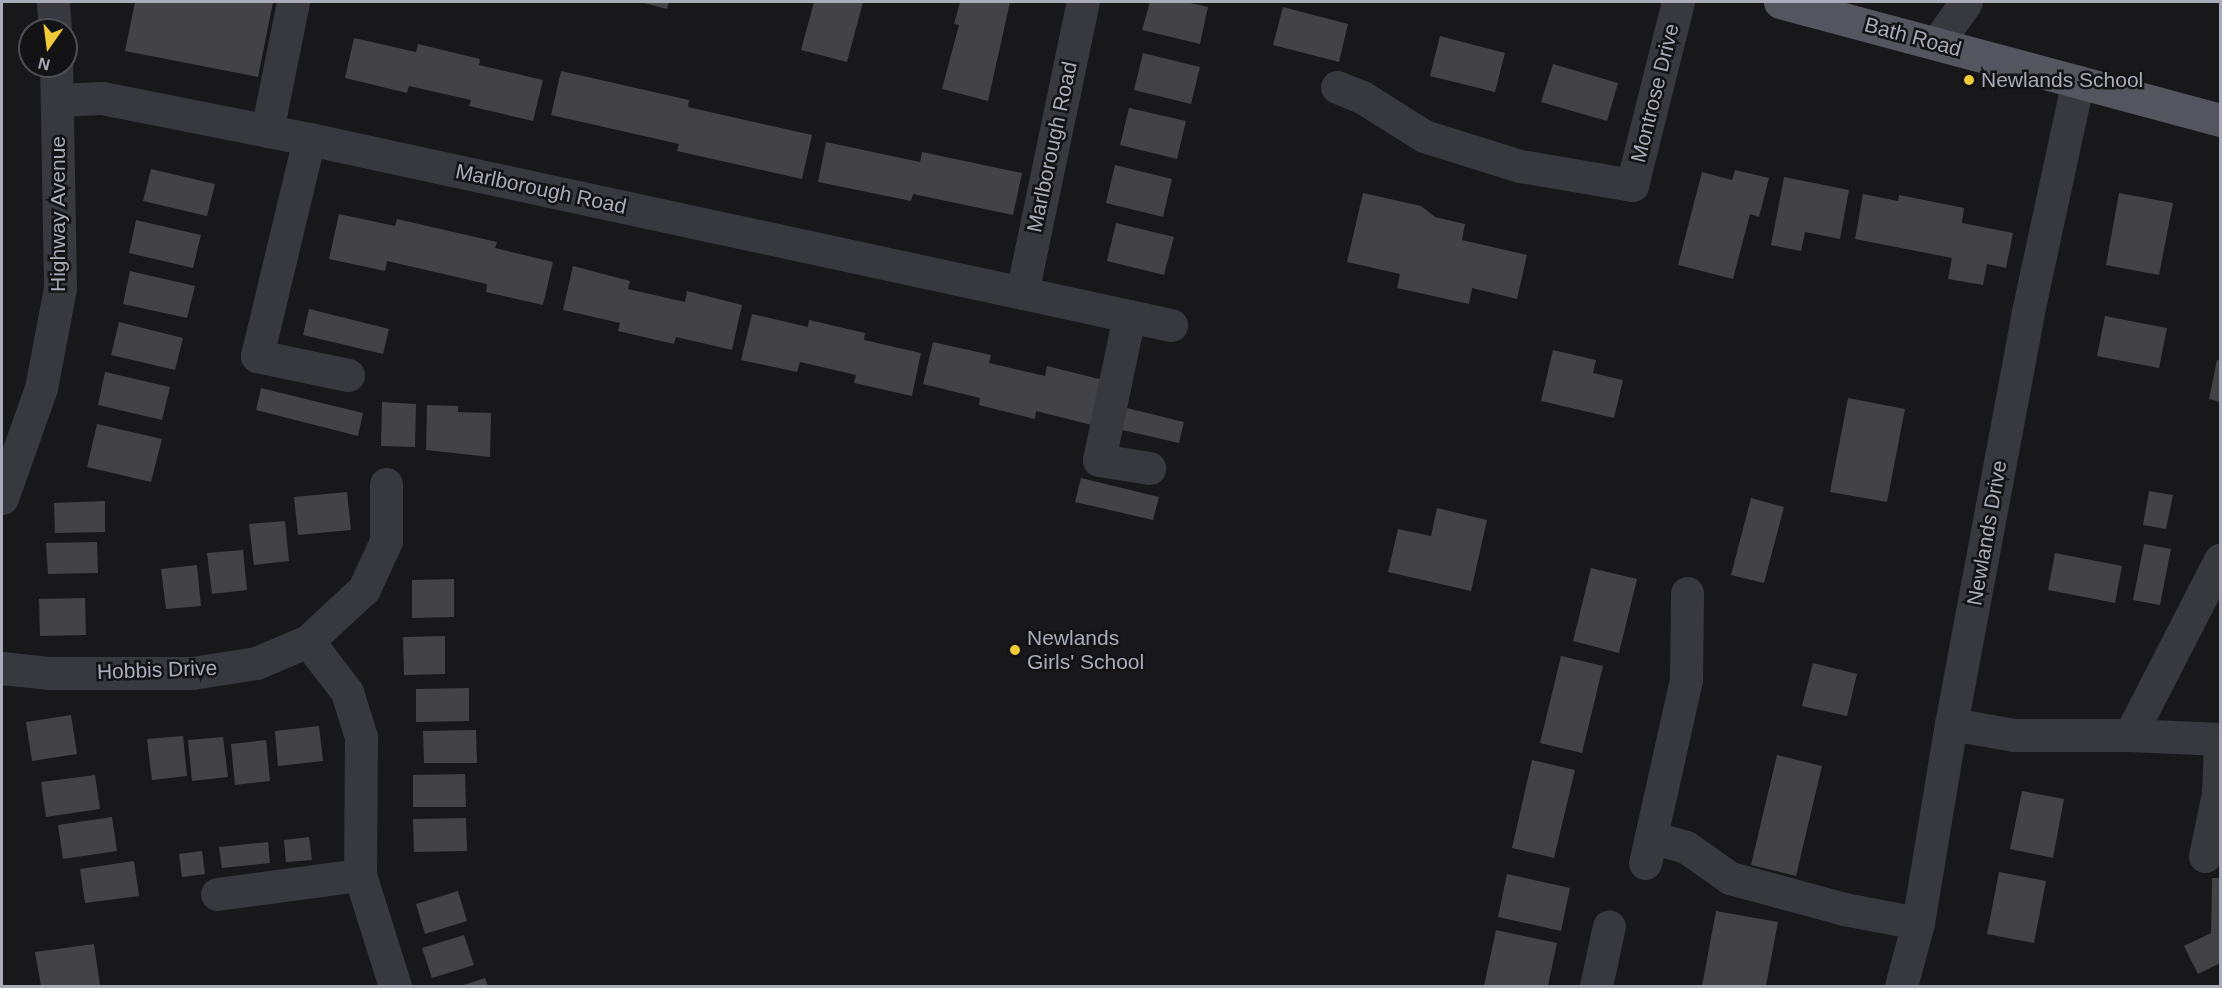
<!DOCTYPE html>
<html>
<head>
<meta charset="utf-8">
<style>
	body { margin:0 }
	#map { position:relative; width:2222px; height:988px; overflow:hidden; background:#18171a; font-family:Arial,sans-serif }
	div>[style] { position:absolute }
	.building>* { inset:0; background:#424247 }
	.minor>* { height:33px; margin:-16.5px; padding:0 16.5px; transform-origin:16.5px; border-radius:16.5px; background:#38393f }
	.major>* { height:33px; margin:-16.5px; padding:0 16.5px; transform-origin:16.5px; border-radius:16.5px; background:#54555e }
	.dots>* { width:16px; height:16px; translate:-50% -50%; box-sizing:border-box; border:3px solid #131215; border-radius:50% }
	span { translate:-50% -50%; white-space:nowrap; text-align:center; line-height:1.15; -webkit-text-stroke:5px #131215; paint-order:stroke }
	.street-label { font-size:21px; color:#aaadb9 }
	.poi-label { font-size:21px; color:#aaadb9 }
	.left { translate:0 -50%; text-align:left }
	.frame { position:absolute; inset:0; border:3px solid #aaadb9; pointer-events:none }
	.north { position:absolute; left:18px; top:18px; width:60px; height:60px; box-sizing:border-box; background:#131215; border:2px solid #4f5057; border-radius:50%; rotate:194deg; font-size:16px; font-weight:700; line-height:24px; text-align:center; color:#aaadb9 }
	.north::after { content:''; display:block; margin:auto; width:21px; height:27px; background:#f1ca38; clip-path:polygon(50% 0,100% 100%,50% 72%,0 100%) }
</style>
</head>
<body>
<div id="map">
	<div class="building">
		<div style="clip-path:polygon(135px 2px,273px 2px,258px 77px,125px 51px)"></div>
		<div style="clip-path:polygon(640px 2px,669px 2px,667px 9px)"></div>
		<div style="clip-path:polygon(814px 2px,863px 2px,847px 62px,801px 50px)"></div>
		<div style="clip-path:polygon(960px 2px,1010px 2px,988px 101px,942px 89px,959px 25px,954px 24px)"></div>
		<div style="clip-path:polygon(1150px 2px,1186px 2px,1208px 7px,1200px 44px,1142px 30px)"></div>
		<div style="clip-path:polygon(1283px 7px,1348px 24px,1339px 62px,1273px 45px)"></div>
		<div style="clip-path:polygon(1440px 36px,1505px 53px,1495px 92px,1430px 76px)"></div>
		<div style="clip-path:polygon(354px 38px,416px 52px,418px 44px,480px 59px,479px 65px,543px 80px,533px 121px,469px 106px,471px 100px,409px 86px,407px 93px,345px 78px)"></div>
		<div style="clip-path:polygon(1143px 53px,1200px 67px,1191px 104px,1134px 90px)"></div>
		<div style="clip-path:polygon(1553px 64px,1618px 83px,1607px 121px,1541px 102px)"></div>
		<div style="clip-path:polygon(561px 71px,689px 100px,688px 107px,812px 135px,802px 179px,677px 151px,679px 144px,551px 115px)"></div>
		<div style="clip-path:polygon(1129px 108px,1186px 121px,1177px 159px,1120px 145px)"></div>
		<div style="clip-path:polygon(826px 142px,920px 162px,922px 152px,1022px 173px,1013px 215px,913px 194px,911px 201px,818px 182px)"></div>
		<div style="clip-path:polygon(1115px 165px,1172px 179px,1163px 217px,1106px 203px)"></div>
		<div style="clip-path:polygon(151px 169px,215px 184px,207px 216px,143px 201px)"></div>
		<div style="clip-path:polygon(1735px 170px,1769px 178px,1759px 217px,1750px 214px,1733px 279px,1678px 265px,1702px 172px,1732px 180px)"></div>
		<div style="clip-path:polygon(1784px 177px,1849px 190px,1840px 239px,1805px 232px,1801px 251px,1771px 245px)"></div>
		<div style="clip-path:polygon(1363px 193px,1421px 206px,1435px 217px,1465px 224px,1462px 240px,1527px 255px,1517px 299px,1472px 288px,1469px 304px,1397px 288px,1400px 274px,1347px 262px)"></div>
		<div style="clip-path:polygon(2119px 193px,2173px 203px,2159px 275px,2106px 265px)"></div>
		<div style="clip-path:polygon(1863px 194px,1898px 201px,1899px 195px,1964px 208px,1962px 223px,2013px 233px,2006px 268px,1987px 264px,1983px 285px,1948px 279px,1952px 258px,1855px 239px)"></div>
		<div style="clip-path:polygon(339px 214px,395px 226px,397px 219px,497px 242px,495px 248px,553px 262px,543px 305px,486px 292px,487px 284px,387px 261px,385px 271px,329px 259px)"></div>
		<div style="clip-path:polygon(136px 220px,201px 235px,193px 268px,129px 253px)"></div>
		<div style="clip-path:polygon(1116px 223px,1174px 237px,1164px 275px,1107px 261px)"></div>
		<div style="clip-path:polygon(573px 266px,630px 281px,628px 289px,685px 302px,687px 291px,742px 305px,732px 350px,676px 337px,674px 344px,618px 331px,620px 323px,563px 310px)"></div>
		<div style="clip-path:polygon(130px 271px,195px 286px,187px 318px,123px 304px)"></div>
		<div style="clip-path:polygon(309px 309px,389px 329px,383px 354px,303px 335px)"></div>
		<div style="clip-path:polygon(752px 314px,808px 327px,809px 320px,865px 333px,864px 340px,921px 353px,912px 396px,854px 383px,856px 375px,800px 362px,797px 372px,741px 360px)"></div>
		<div style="clip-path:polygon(2105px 316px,2167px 328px,2159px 368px,2097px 356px)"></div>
		<div style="clip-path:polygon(119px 322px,183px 338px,175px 370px,111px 355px)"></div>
		<div style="clip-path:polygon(933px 342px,991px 355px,989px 363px,1045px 376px,1047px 366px,1103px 380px,1092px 425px,1036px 411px,1035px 419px,979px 405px,980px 398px,923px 384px)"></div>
		<div style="clip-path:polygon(1553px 350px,1596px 360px,1593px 373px,1623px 380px,1614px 418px,1541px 401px)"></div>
		<div style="clip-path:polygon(2217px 360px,2220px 361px,2220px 402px,2209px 399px)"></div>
		<div style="clip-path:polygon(105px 372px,170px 387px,162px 420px,98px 405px)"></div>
		<div style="clip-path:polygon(261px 388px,363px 413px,358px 436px,256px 410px)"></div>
		<div style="clip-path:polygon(1848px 398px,1905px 409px,1887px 502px,1830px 492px)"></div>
		<div style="clip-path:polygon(382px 402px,416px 404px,415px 447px,381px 446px)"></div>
		<div style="clip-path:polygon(427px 405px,458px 406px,458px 412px,491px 413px,490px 457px,426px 450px)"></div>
		<div style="clip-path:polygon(1123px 407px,1184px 422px,1179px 443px,1118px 429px)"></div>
		<div style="clip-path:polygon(97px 424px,162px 439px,151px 482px,87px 467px)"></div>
		<div style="clip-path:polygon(1081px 478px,1159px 497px,1153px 520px,1075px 502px)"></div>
		<div style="clip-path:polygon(2149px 491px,2173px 495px,2166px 529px,2143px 525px)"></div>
		<div style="clip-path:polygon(347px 492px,351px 530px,298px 535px,294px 497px)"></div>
		<div style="clip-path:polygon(1751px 498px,1784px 507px,1764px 583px,1731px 575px)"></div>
		<div style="clip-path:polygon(105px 501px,105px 532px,55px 533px,54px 503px)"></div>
		<div style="clip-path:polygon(1437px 508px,1487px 520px,1471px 591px,1388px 572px,1398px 529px,1431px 536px)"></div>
		<div style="clip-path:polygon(285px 521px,289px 561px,254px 565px,249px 524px)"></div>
		<div style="clip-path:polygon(97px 542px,98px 573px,48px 574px,46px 543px)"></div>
		<div style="clip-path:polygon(2144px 544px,2171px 549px,2160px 605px,2133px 600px)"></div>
		<div style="clip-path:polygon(243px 550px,247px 590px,212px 594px,207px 553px)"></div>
		<div style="clip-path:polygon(2055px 553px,2122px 566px,2115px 603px,2048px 590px)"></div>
		<div style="clip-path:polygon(197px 565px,201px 606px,166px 609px,161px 569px)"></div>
		<div style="clip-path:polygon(1591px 568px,1637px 579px,1619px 653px,1573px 641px)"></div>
		<div style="clip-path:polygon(454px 579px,454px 617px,412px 618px,412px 580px)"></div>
		<div style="clip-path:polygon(85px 598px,86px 635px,40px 636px,39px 599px)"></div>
		<div style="clip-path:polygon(445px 636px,445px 674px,404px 675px,403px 637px)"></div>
		<div style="clip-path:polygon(1561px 656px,1603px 666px,1582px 753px,1540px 743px)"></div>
		<div style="clip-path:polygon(1813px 663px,1857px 674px,1847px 716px,1802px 706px)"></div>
		<div style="clip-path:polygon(469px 688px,469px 721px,416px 722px,416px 689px)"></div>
		<div style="clip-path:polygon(71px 715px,77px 754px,32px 761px,26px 722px)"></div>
		<div style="clip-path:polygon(319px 726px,323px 761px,278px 766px,275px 731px)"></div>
		<div style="clip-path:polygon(476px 730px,477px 763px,424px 763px,423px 731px)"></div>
		<div style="clip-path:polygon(183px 736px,187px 776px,152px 780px,147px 739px)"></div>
		<div style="clip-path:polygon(223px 737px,228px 777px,192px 781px,188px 740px)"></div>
		<div style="clip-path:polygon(266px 740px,270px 781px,235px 785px,231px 744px)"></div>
		<div style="clip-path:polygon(1777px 755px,1822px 766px,1796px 876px,1751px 865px)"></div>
		<div style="clip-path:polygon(1532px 760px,1575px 770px,1554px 858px,1512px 848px)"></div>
		<div style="clip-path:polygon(465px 774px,466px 807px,413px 807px,413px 775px)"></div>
		<div style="clip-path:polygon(95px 775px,100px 809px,46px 817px,41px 782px)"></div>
		<div style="clip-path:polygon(2022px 791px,2064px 799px,2053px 858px,2010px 849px)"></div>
		<div style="clip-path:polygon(112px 817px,117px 851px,63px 859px,58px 825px)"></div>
		<div style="clip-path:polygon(466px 818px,467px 851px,414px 852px,413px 819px)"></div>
		<div style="clip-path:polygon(309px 837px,312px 860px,286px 862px,284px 840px)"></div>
		<div style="clip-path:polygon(268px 842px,270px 863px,222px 868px,219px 847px)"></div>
		<div style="clip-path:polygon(202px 851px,205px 874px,182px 877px,179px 854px)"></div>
		<div style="clip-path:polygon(134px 861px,139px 896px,85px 903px,80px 869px)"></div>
		<div style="clip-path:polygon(1999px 872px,2046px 881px,2034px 943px,1987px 934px)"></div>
		<div style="clip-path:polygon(1507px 874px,1570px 888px,1561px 931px,1498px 917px)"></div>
		<div style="clip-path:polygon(2212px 878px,2220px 878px,2220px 963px,2198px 974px,2184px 946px,2211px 933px)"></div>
		<div style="clip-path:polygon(458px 891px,467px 921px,425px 934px,416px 904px)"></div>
		<div style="clip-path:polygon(1716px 911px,1778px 922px,1766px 986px,1702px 986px)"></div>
		<div style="clip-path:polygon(1496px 930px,1557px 943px,1548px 986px,1484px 986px)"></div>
		<div style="clip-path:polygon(464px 935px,474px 965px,432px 978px,422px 948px)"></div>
		<div style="clip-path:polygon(94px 944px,100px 986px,41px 986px,35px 952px)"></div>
		<div style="clip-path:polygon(485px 978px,488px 986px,461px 986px)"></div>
	</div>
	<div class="minor">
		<div style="left:53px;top:2px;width:28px;rotate:86deg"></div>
		<div style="left:1937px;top:43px;width:50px;rotate:-54.7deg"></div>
		<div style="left:1337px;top:87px;width:27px;rotate:22deg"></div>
		<div style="left:1362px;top:97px;width:73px;rotate:32.2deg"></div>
		<div style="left:1424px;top:136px;width:101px;rotate:17.4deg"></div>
		<div style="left:1520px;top:166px;width:114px;rotate:9.6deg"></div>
		<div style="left:1632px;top:185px;width:189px;rotate:-75.9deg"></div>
		<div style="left:58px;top:100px;width:44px;rotate:-2.6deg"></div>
		<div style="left:102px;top:98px;width:211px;rotate:11.2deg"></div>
		<div style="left:309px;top:139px;width:882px;rotate:12.18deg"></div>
		<div style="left:267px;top:131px;width:132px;rotate:-78.6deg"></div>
		<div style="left:309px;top:139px;width:223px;rotate:103.5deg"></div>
		<div style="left:257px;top:356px;width:93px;rotate:11.8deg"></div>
		<div style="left:1022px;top:293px;width:297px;rotate:-78.2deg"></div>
		<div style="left:1129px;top:316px;width:147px;rotate:101.8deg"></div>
		<div style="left:1099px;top:460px;width:51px;rotate:9.1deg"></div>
		<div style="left:2px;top:498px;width:117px;rotate:-70.5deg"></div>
		<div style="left:41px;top:388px;width:102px;rotate:-79.2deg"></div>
		<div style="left:60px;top:288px;width:222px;rotate:-91deg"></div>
		<div style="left:308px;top:641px;width:64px;rotate:52.6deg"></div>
		<div style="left:347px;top:692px;width:47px;rotate:72.7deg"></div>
		<div style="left:361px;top:737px;width:138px;rotate:90.4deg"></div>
		<div style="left:360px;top:875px;width:116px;rotate:72.5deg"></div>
		<div style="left:2px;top:668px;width:46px;rotate:6.2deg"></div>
		<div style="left:48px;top:673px;width:144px"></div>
		<div style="left:192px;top:673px;width:65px;rotate:-8.9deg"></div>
		<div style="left:256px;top:663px;width:56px;rotate:-22.9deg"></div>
		<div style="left:308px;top:641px;width:76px;rotate:-42.9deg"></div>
		<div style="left:364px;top:589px;width:53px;rotate:-65.4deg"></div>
		<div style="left:386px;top:541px;width:57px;rotate:-90deg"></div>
		<div style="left:1951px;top:724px;width:64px;rotate:9.9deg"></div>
		<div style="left:2014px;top:735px;width:116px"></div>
		<div style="left:2130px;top:735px;width:197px;rotate:-62.8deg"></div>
		<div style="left:2130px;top:735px;width:90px;rotate:2.5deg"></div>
		<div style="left:1651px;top:837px;width:36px;rotate:16deg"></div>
		<div style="left:1686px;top:847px;width:54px;rotate:35.2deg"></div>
		<div style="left:1730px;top:878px;width:118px;rotate:15.2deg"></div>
		<div style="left:1844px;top:909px;width:75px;rotate:10.7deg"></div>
		<div style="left:2205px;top:856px;width:64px;rotate:-78.3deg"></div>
		<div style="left:2218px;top:793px;width:48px;rotate:-87.6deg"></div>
		<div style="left:1645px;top:863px;width:188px;rotate:-77.4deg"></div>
		<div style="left:1686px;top:680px;width:87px;rotate:-89.3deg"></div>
		<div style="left:217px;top:894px;width:144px;rotate:-7.6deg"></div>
		<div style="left:1596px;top:986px;width:61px;rotate:-77.8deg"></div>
		<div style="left:1901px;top:986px;width:65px;rotate:-74.9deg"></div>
		<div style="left:1918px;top:923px;width:202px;rotate:-80.6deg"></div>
		<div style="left:1951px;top:724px;width:415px;rotate:-79.4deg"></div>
		<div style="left:2027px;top:316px;width:240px;rotate:-77.8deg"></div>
	</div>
	<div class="major">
		<div style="left:1780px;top:2px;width:456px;rotate:15deg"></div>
	</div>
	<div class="dots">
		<div style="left:1969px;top:80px;background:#f1ca38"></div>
		<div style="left:1015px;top:650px;background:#f1ca38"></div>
	</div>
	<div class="street-label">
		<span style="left:1913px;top:37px;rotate:15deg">Bath Road</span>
		<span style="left:1655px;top:93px;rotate:-76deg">Montrose Drive</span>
		<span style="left:1052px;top:147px;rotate:-78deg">Marlborough Road</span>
		<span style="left:541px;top:189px;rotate:12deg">Marlborough Road</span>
		<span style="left:58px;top:214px;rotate:-90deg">Highway Avenue</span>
		<span style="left:1987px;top:533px;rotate:-80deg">Newlands Drive</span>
		<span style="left:157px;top:670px;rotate:-2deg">Hobbis Drive</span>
	</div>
	<div class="poi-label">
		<span class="left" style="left:1981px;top:80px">Newlands School</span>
		<span class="left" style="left:1027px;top:650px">Newlands<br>Girls' School</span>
	</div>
	<div class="frame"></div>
	<div class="north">N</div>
</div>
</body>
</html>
